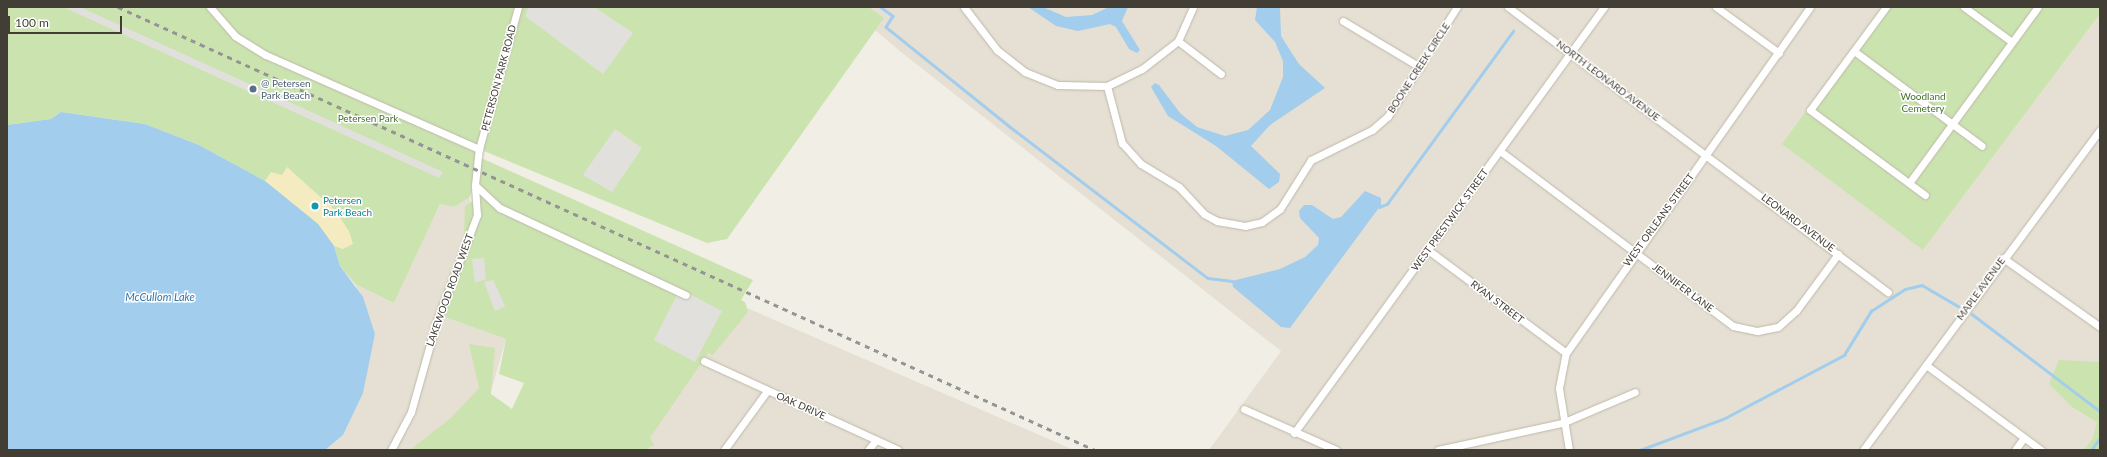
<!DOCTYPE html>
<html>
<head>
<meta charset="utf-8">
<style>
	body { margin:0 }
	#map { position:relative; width:2107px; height:457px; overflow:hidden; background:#f1eee5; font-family:Lato,sans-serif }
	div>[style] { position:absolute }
	.residential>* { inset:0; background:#e5e0d3 }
	.green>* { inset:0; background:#cbe4af }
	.sand>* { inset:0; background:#f4ebc1 }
	.parking>* { inset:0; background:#e2e0dd }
	.water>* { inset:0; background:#a3cdec }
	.stream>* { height:2.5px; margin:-1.25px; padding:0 1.25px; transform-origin:1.25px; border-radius:1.25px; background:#a3cdec }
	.roads { filter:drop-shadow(0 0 1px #bfb8ab) drop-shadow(0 0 1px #bfb8ab) }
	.street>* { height:7px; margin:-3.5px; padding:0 3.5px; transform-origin:3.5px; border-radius:3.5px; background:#fff }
	.rail>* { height:2.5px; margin-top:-1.25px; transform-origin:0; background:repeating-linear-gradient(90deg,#949494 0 5px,transparent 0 10px) }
	.dots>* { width:11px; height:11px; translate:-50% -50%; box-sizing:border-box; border:2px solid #fff; border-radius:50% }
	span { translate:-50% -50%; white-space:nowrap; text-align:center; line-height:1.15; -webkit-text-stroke:3px #fff; paint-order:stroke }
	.street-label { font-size:10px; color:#433e35 }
	.service-label { font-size:10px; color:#4e5e75 }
	.left { translate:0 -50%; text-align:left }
	.park-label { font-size:10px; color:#45712c }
	.culture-label { font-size:10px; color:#0d838f }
	.water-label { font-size:11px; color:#3475a8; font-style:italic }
	.frame { position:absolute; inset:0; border:8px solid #433e35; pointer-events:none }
	.scale { position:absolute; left:8px; top:16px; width:114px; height:18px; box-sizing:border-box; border:2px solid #433e35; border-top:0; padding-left:5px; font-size:12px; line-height:14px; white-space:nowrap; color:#433e35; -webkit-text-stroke:3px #fff; paint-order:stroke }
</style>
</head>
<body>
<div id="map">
	<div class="residential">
		<div style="clip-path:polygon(869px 7px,1882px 7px,1923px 250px,2100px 14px,2100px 450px,1209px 450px,1281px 351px,901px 52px,875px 30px,884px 18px)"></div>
		<div style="clip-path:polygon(469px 198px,474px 215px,436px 314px,506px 339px,489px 398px,455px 450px,325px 450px,343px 435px,375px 334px,355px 284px,394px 303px,440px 204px,454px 207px)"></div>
		<div style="clip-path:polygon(738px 304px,1074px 450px,642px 450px)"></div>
	</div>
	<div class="green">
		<div style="clip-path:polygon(7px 7px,869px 7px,884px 18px,727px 239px,707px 243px,479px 149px,479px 157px,753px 280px,741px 300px,745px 302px,748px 312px,712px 356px,709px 352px,650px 438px,654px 445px,645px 450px,410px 450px,452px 417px,479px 388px,469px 344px,495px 348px,491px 394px,512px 409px,524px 383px,499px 374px,506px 339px,439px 315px,468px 238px,464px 235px,465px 206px,476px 199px,474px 187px,469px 198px,454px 207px,440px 204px,394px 303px,355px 284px,340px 266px,334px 246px,265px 181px,199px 145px,145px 124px,61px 112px,51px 119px,7px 125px)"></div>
		<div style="clip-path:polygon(1882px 7px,2100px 7px,2100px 14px,1923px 250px,1782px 144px)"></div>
		<div style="clip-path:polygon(2059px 360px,2100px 362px,2100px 450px,2084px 450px,2093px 438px,2097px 422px,2072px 407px,2049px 384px)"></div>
	</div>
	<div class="sand">
		<div style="clip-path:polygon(287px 167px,335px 210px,349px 231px,353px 244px,343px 249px,334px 246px,318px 224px,265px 181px,271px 172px,282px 175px)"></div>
	</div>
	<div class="parking">
		<div style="clip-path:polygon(63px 7px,80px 7px,443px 172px,439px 178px)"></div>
		<div style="clip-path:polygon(529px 7px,594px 7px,633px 33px,603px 74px,525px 16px)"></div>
		<div style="clip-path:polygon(615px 129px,642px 148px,612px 192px,583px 175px)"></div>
		<div style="clip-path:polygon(484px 258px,486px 279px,475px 283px,472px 259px)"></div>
		<div style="clip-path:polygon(493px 280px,505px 306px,495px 311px,484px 282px)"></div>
		<div style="clip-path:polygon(680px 289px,722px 311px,695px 362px,654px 340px)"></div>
	</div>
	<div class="water">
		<div style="clip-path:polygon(1028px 7px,1043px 7px,1066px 17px,1092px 15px,1109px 7px,1128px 7px,1122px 21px,1140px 50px,1137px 53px,1129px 49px,1116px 27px,1110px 24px,1078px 31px,1056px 26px)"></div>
		<div style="clip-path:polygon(1257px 7px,1280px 7px,1281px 36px,1299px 64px,1325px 88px,1270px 125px,1251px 146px,1280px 174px,1279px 182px,1269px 189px,1216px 146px,1168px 116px,1151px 87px,1155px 83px,1159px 85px,1180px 113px,1197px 127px,1225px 136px,1248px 130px,1270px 110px,1283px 77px,1283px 61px,1275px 42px,1255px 20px)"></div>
		<div style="clip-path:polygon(61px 112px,145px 124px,199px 145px,265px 181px,318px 224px,334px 246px,340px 266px,363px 297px,375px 334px,363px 393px,343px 435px,325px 450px,7px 450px,7px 125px,51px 119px)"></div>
		<div style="clip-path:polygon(1365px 191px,1381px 198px,1381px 205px,1290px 328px,1281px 327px,1233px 287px,1232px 281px,1280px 269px,1305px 257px,1318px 245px,1319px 238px,1300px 218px,1299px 211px,1304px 205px,1312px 205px,1333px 219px,1341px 217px)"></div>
	</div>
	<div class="stream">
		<div style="left:881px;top:7px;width:15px;rotate:37deg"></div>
		<div style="left:893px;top:16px;width:13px;rotate:122deg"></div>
		<div style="left:886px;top:27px;width:158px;rotate:38.8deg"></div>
		<div style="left:1009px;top:126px;width:250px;rotate:37.4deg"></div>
		<div style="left:1208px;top:278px;width:24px;rotate:7deg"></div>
		<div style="left:1379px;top:207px;width:9px;rotate:-21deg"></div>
		<div style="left:1387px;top:204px;width:214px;rotate:-53.9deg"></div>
		<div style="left:1972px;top:314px;width:161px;rotate:37.2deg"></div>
		<div style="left:1640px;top:450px;width:91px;rotate:-20.6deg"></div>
		<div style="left:1725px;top:418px;width:135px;rotate:-27.9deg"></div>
		<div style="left:1844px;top:355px;width:52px;rotate:-58.5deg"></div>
		<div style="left:1871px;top:311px;width:40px;rotate:-32.9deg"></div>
		<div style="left:1905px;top:289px;width:17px;rotate:-13deg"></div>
		<div style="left:1922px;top:285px;width:42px;rotate:30.3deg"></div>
		<div style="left:2091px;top:450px;width:15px;rotate:-53deg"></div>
	</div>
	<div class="roads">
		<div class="street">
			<div style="left:210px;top:7px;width:38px;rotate:49deg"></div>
			<div style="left:235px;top:36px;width:36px;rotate:32deg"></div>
			<div style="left:266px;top:55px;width:233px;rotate:23.8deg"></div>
			<div style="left:964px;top:7px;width:54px;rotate:52.5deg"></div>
			<div style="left:997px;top:50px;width:36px;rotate:38deg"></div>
			<div style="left:1025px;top:72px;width:35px;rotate:22deg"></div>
			<div style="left:1058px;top:85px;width:49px;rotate:1.2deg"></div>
			<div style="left:1107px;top:86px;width:39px;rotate:-26deg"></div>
			<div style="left:1142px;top:69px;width:46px;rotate:-37.9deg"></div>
			<div style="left:1178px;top:41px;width:37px;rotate:-66deg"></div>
			<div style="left:1508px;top:7px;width:475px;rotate:36.9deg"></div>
			<div style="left:1716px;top:7px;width:78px;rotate:36.1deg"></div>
			<div style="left:1886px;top:7px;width:128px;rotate:126.4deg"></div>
			<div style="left:1810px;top:110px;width:143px;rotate:36.5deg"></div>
			<div style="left:1964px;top:7px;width:59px;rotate:36.1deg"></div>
			<div style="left:1343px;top:21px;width:90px;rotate:30.9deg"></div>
			<div style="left:1178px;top:41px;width:54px;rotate:37.5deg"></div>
			<div style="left:1854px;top:51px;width:159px;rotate:36.6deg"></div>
			<div style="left:1107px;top:86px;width:59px;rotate:75.3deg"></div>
			<div style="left:1122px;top:143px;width:28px;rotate:48deg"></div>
			<div style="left:1141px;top:164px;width:44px;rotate:31.2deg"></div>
			<div style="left:1179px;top:187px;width:37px;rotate:47deg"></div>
			<div style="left:1204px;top:214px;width:15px;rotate:28deg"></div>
			<div style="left:1217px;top:221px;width:28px;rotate:10deg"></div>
			<div style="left:1245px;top:226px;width:17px;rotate:-13deg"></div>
			<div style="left:1262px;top:222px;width:22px;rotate:-36deg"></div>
			<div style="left:1280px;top:209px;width:58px;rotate:-57.7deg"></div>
			<div style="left:1311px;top:160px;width:68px;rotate:-26.2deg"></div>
			<div style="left:1372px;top:130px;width:21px;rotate:-41deg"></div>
			<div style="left:1388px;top:116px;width:129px;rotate:-57.7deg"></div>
			<div style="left:1500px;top:151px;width:291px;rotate:36.9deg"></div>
			<div style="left:1733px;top:326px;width:25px;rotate:12deg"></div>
			<div style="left:1757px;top:331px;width:21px;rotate:-11deg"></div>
			<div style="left:1778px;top:327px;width:24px;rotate:-42deg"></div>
			<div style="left:1796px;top:311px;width:71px;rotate:-53.6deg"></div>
			<div style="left:1909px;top:183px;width:218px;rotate:-53.8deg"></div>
			<div style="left:475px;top:185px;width:34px;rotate:43deg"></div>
			<div style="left:500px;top:208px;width:205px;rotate:25.1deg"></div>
			<div style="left:1428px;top:250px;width:172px;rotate:36.7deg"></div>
			<div style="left:2003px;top:258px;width:119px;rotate:35.4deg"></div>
			<div style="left:704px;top:361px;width:213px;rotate:24.6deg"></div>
			<div style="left:1926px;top:365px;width:143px;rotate:36.5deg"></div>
			<div style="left:1244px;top:409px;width:101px;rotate:24deg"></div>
			<div style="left:1294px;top:433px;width:527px;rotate:-53.96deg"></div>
			<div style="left:391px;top:450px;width:43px;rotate:-62.2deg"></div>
			<div style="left:411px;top:412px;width:92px;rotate:-74.3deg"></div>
			<div style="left:436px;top:323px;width:116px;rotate:-69.2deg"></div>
			<div style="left:477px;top:215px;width:30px;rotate:-94deg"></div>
			<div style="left:475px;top:185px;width:36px;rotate:-84deg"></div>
			<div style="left:479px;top:149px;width:147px;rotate:-74.6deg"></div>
			<div style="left:724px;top:450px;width:73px;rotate:-53.9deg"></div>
			<div style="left:868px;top:450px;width:13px;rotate:-51deg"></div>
			<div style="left:1438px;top:450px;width:127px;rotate:-12.3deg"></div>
			<div style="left:1562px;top:423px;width:79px;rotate:-23deg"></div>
			<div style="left:1569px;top:450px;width:63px;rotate:-99.2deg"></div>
			<div style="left:1559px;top:388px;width:36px;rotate:-79deg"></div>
			<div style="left:1566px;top:353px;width:423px;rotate:-54.8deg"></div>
			<div style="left:1863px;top:450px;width:398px;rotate:-53.5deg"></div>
			<div style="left:2015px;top:450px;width:14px;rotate:-54deg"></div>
		</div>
	</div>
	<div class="rail">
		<div style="left:118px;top:7px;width:1073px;rotate:24.39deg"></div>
	</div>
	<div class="dots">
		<div style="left:253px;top:89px;background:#5c6f8a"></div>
		<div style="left:315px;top:206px;background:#0f9aa8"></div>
	</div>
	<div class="street-label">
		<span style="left:1419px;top:68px;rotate:-57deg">BOONE CREEK CIRCLE</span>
		<span style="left:499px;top:78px;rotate:-75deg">PETERSON PARK ROAD</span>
		<span style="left:1608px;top:81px;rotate:37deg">NORTH LEONARD AVENUE</span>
		<span style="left:1450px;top:220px;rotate:-54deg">WEST PRESTWICK STREET</span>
		<span style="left:1659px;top:220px;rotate:-54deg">WEST ORLEANS STREET</span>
		<span style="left:1798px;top:223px;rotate:37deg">LEONARD AVENUE</span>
		<span style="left:1683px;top:288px;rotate:37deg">JENNIFER LANE</span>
		<span style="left:1981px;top:289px;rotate:-54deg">MAPLE AVENUE</span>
		<span style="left:450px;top:290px;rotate:-70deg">LAKEWOOD ROAD WEST</span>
		<span style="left:1497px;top:302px;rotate:37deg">RYAN STREET</span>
		<span style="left:801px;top:406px;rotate:24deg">OAK DRIVE</span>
	</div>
	<div class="service-label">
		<span class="left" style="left:261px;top:89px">@ Petersen<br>Park Beach</span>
	</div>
	<div class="park-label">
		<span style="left:1923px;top:102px">Woodland<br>Cemetery</span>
		<span style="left:368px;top:119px">Petersen Park</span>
	</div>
	<div class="culture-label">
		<span class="left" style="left:323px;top:206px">Petersen<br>Park Beach</span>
	</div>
	<div class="water-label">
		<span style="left:160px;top:297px">McCullom Lake</span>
	</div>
	<div class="frame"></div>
	<div class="scale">100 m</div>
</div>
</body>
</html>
